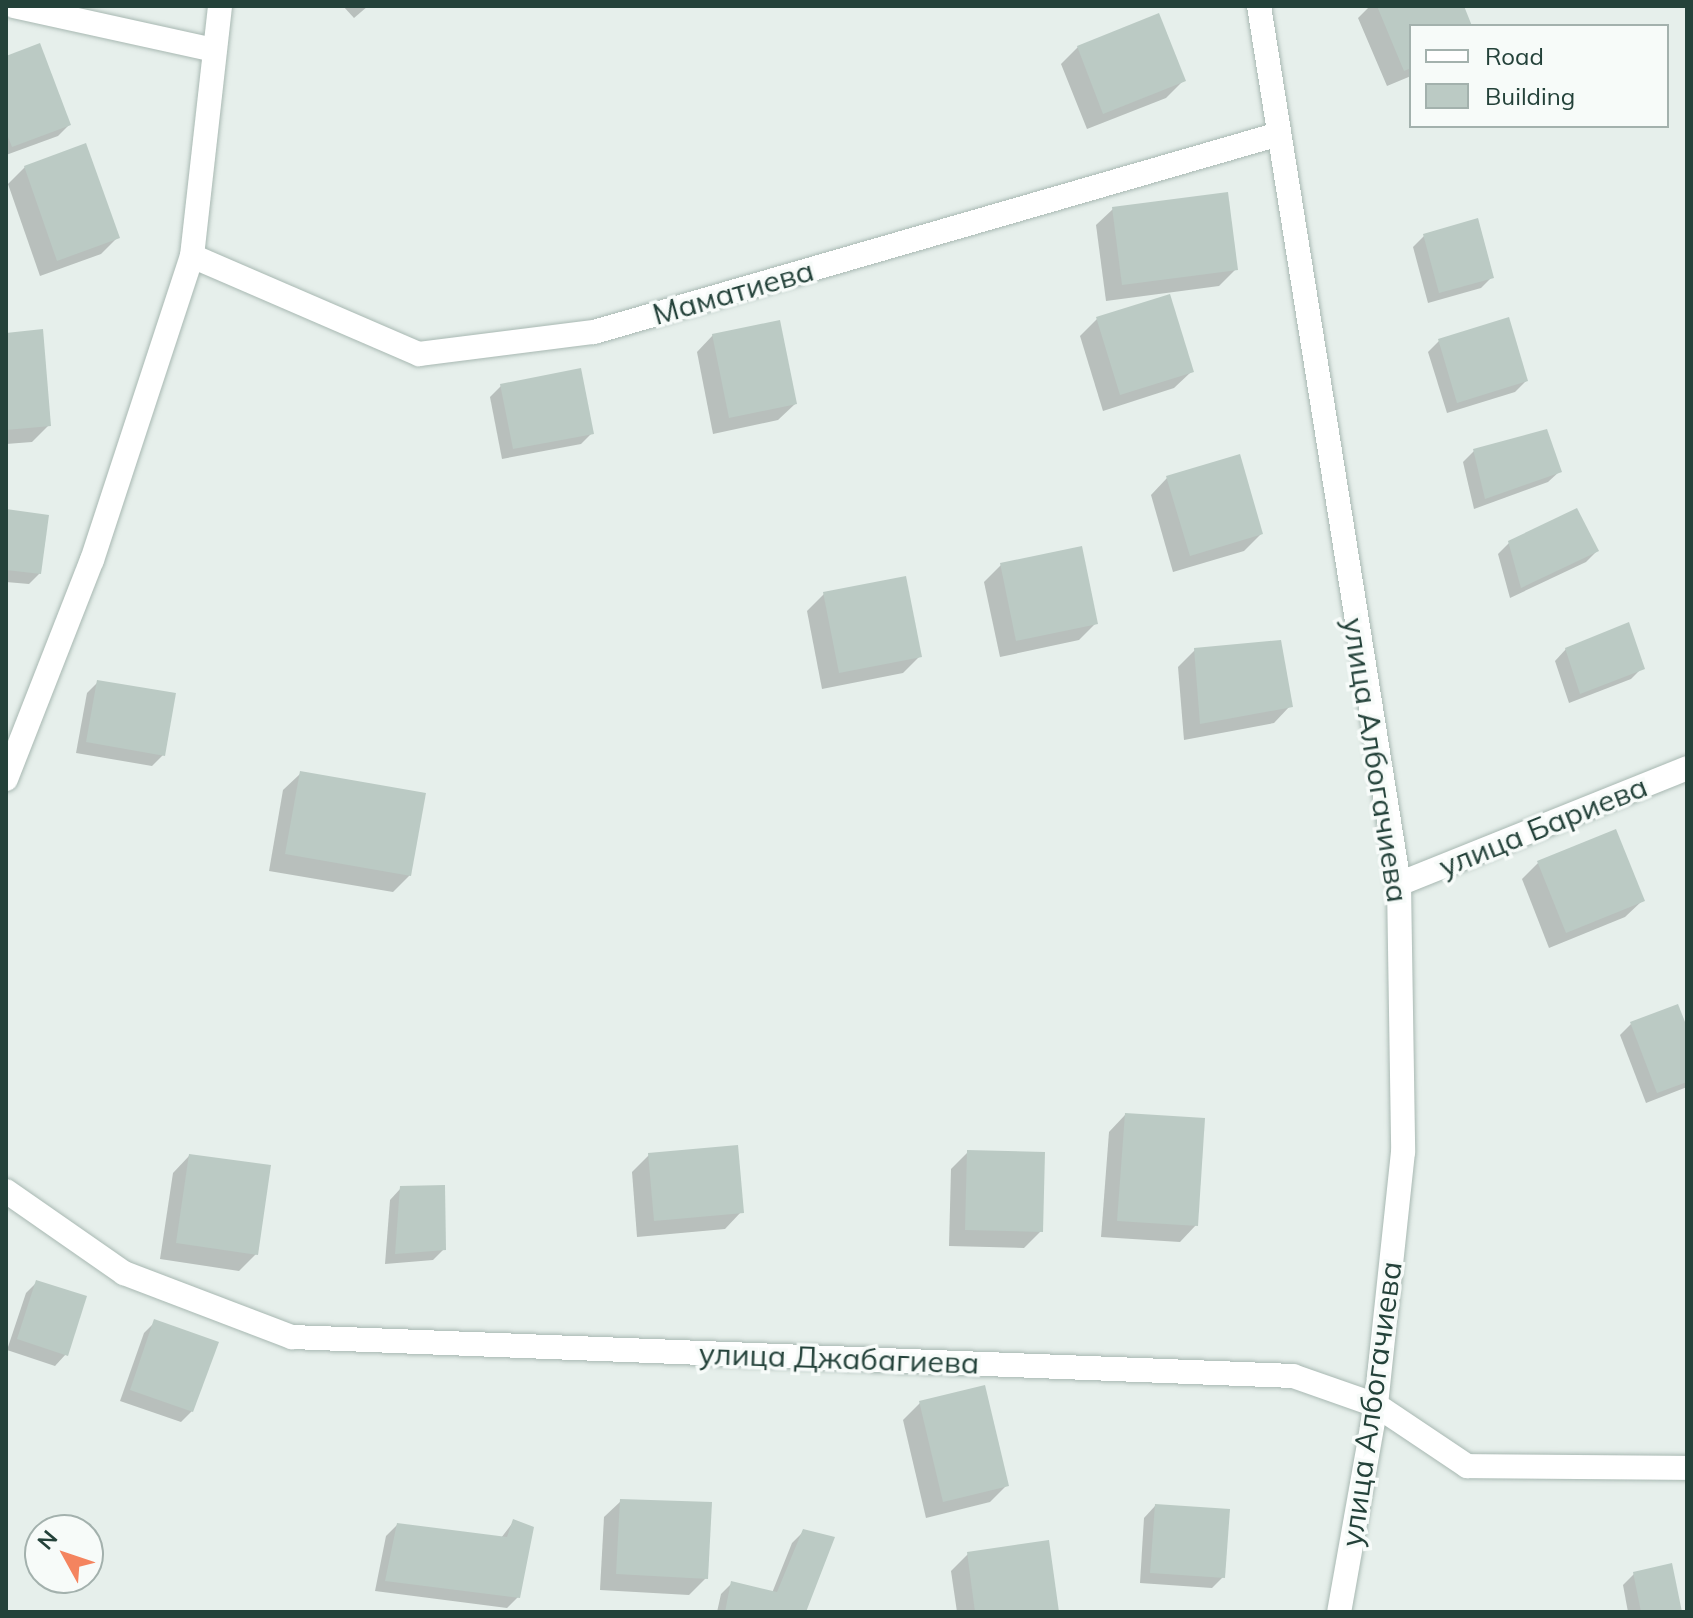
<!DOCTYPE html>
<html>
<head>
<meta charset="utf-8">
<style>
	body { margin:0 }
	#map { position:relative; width:1693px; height:1618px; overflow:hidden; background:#e6efeb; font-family:Mulish,sans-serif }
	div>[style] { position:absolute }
	.shadow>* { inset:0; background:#0003 }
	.building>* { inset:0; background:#bbcac4 }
	.roads { filter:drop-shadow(0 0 2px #a8b8b2) drop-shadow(0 0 2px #a8b8b2) }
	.street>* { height:24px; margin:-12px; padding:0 12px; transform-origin:12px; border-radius:12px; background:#fff }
	.secondary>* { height:24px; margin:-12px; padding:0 12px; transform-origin:12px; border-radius:12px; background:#fff }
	span { translate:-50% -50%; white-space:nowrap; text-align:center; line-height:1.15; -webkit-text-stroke:7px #f7fbf9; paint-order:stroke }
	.street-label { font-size:30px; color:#24423a }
	.frame { position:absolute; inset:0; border:8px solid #24423a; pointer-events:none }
	.legend { position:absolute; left:1409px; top:24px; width:260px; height:104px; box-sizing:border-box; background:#f7fbf9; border:2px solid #a3b1ad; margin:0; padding:10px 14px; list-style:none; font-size:24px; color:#24423a }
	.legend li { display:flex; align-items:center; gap:16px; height:40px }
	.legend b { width:40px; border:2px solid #a3b1ad }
	.north { position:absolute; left:24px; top:1514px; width:80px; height:80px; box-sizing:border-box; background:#f7fbf9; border:2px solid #a3b1ad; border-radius:50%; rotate:310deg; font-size:22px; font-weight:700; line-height:32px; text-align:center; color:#24423a }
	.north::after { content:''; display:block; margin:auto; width:28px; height:36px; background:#f4845f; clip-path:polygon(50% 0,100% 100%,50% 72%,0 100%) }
</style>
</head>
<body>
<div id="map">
	<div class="shadow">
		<div style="clip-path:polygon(343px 6px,368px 6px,354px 18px)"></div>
		<div style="clip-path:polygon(1370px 6px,1461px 6px,1470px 26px,1411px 26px,1411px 76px,1387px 86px,1358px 18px)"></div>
		<div style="clip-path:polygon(1078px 47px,1183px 81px,1166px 98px,1087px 129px,1061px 64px)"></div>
		<div style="clip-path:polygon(6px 58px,69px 125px,58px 136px,6px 155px)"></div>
		<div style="clip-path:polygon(25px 167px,118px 237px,101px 254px,40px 276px,8px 184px)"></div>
		<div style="clip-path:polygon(1113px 209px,1236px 269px,1219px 286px,1106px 301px,1096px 225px)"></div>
		<div style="clip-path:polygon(1424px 236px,1492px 277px,1481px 288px,1428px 303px,1413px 247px)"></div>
		<div style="clip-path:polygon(1097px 319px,1191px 372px,1174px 388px,1103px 411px,1080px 336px)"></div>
		<div style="clip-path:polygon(6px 335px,49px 425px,32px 442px,6px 444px)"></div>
		<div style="clip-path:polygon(713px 335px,795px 404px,778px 420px,713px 434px,697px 352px)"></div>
		<div style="clip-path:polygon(1439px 341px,1526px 381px,1515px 392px,1447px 413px,1428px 352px)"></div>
		<div style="clip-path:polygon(501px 386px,592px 433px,581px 444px,502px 459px,490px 397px)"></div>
		<div style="clip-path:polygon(1474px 451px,1560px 471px,1548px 482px,1474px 509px,1463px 462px)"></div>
		<div style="clip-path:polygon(1167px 478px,1261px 534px,1244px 551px,1173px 572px,1151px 495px)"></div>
		<div style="clip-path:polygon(6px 511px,40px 573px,29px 584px,6px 582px)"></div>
		<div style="clip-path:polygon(1509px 543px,1597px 551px,1586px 562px,1510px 598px,1498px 554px)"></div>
		<div style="clip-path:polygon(1001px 565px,1096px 623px,1079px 640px,1000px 657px,984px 582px)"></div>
		<div style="clip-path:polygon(824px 594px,920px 656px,903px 673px,822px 689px,807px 611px)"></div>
		<div style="clip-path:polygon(1566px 649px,1642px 668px,1631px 679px,1569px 703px,1555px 661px)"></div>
		<div style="clip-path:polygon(1195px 650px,1290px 706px,1274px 723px,1184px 740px,1178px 667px)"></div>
		<div style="clip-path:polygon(98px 682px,163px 755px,152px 766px,76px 753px,87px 693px)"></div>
		<div style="clip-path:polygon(300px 774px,410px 875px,393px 892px,269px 871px,283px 790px)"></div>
		<div style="clip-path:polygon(1538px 863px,1642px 901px,1625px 917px,1549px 948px,1522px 879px)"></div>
		<div style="clip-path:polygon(1631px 1024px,1687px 1033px,1687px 1087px,1646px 1103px,1620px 1035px)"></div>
		<div style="clip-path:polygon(1125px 1115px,1196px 1225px,1180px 1242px,1101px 1237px,1109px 1132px)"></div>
		<div style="clip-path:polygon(968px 1152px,1041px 1231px,1024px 1248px,949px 1246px,951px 1169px)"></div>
		<div style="clip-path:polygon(649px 1155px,741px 1212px,725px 1229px,637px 1237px,632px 1172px)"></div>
		<div style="clip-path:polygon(189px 1156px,256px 1254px,239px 1271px,160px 1259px,173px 1173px)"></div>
		<div style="clip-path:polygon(401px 1188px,444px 1249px,433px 1260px,385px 1264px,390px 1200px)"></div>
		<div style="clip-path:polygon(37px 1282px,66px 1354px,55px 1366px,7px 1350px,26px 1293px)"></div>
		<div style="clip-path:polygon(155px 1322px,192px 1411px,181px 1422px,120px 1401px,144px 1333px)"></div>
		<div style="clip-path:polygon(920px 1403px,1007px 1485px,990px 1502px,926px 1518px,903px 1420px)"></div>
		<div style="clip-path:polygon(621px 1501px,706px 1578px,689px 1595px,600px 1590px,604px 1517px)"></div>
		<div style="clip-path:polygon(1155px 1506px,1223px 1577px,1212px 1588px,1140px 1583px,1144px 1518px)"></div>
		<div style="clip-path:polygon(514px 1521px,518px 1597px,507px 1608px,375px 1591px,386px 1536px,397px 1525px,501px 1538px)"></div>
		<div style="clip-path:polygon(803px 1532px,803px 1612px,717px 1612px,721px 1594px,732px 1583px,772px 1593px,792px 1543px)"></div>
		<div style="clip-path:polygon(968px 1554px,1056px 1612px,957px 1612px,951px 1571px)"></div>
		<div style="clip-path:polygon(1634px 1574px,1680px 1612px,1628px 1612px,1623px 1585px)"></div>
	</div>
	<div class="building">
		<div style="clip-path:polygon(1377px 6px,1464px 6px,1472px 26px,1411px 26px,1411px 68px,1404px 71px)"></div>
		<div style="clip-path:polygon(1159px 13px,1186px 81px,1103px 114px,1077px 46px)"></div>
		<div style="clip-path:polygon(40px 43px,71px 125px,12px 147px,6px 132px,6px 56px)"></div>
		<div style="clip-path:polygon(86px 143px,120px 238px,57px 261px,24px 166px)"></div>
		<div style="clip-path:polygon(1228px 192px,1238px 270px,1122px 285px,1112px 207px)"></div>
		<div style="clip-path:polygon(1478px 218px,1494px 278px,1439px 293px,1423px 234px)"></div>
		<div style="clip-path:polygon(1170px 294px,1194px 372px,1120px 395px,1096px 317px)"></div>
		<div style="clip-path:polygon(1509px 317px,1528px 381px,1457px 403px,1438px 339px)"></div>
		<div style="clip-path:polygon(780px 320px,797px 404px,729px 418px,712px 334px)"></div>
		<div style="clip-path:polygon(43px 329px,51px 426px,6px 430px,6px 333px)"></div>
		<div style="clip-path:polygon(581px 368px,594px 434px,513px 449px,500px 384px)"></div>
		<div style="clip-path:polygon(1547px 429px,1562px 472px,1485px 499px,1473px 449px)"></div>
		<div style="clip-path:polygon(1240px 454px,1263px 534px,1190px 556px,1166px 476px)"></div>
		<div style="clip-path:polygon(1577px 508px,1599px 551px,1521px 588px,1508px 541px)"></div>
		<div style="clip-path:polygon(6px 509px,49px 515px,41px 574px,6px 570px)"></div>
		<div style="clip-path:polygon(1082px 546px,1098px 624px,1016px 641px,1000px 563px)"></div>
		<div style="clip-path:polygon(906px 576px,922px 657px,839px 673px,823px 592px)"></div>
		<div style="clip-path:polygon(1629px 622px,1645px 669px,1580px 694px,1565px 648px)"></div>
		<div style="clip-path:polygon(1281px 640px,1293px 707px,1200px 724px,1194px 648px)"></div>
		<div style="clip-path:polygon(97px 680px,176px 693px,165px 756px,86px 742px)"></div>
		<div style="clip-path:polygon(300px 771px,426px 793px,411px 876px,285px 854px)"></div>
		<div style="clip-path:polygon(1616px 829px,1645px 901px,1566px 933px,1537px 861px)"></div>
		<div style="clip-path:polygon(1678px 1004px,1687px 1027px,1687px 1082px,1657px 1093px,1630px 1022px)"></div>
		<div style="clip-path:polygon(1125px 1113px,1205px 1118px,1198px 1226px,1117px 1221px)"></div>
		<div style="clip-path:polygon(738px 1145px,744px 1213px,654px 1221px,648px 1153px)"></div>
		<div style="clip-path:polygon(967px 1150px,1045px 1152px,1043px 1232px,965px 1230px)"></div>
		<div style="clip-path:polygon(189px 1154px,271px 1165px,258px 1255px,176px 1243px)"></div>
		<div style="clip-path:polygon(445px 1185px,446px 1250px,395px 1254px,400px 1186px)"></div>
		<div style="clip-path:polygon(36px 1280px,87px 1296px,68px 1356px,17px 1339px)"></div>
		<div style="clip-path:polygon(154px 1319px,219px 1342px,193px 1412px,130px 1390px)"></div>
		<div style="clip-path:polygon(985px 1385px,1009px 1486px,943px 1502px,919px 1401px)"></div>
		<div style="clip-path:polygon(620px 1499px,712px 1502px,708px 1579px,616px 1574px)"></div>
		<div style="clip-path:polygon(1155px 1504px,1230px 1509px,1225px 1578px,1150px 1573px)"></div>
		<div style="clip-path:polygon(513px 1519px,534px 1527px,520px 1598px,385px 1581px,397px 1523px,507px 1537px)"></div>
		<div style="clip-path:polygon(803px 1529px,835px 1537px,806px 1612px,725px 1612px,731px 1581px,777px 1592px)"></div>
		<div style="clip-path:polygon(1049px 1540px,1059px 1612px,975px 1612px,967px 1552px)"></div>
		<div style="clip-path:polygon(1672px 1563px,1682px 1612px,1641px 1612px,1633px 1572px)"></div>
	</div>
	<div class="roads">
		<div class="street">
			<div style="left:14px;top:6px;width:205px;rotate:12.4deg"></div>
			<div style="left:192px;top:256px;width:247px;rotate:23.4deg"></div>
			<div style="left:419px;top:354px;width:176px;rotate:-7.2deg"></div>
			<div style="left:594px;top:332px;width:713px;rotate:-16.12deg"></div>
			<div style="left:6px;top:779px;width:235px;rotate:-68.6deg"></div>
			<div style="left:92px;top:560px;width:320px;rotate:-71.8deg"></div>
			<div style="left:192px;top:256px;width:252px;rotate:-83.6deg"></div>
			<div style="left:1399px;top:884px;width:310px;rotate:-21.9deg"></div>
			<div style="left:6px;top:1191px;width:144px;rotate:34.8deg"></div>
			<div style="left:124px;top:1273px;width:180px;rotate:20.9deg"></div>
			<div style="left:292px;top:1337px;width:1002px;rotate:2.23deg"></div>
			<div style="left:1293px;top:1376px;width:88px;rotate:19.3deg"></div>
			<div style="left:1376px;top:1405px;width:110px;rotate:33.8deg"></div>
			<div style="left:1467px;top:1466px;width:220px;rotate:0.5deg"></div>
		</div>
		<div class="secondary">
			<div style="left:1259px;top:6px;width:889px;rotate:80.94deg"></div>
			<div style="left:1399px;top:884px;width:268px;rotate:89.1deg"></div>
			<div style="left:1403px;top:1152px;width:254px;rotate:96.1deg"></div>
			<div style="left:1376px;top:1405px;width:210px;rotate:100.1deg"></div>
		</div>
	</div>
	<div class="street-label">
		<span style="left:733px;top:292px;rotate:-16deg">Маматиева</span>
		<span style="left:1376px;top:760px;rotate:81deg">улица Албогачиева</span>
		<span style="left:1543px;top:826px;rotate:-22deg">улица Бариева</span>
		<span style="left:839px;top:1358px;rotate:2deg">улица Джабагиева</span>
		<span style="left:1371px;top:1404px;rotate:-82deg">улица Албогачиева</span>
	</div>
	<div class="frame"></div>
	<ul class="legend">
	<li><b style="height:10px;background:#fff"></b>Road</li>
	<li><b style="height:22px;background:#bbcac4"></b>Building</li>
	</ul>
	<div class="north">N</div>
</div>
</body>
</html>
